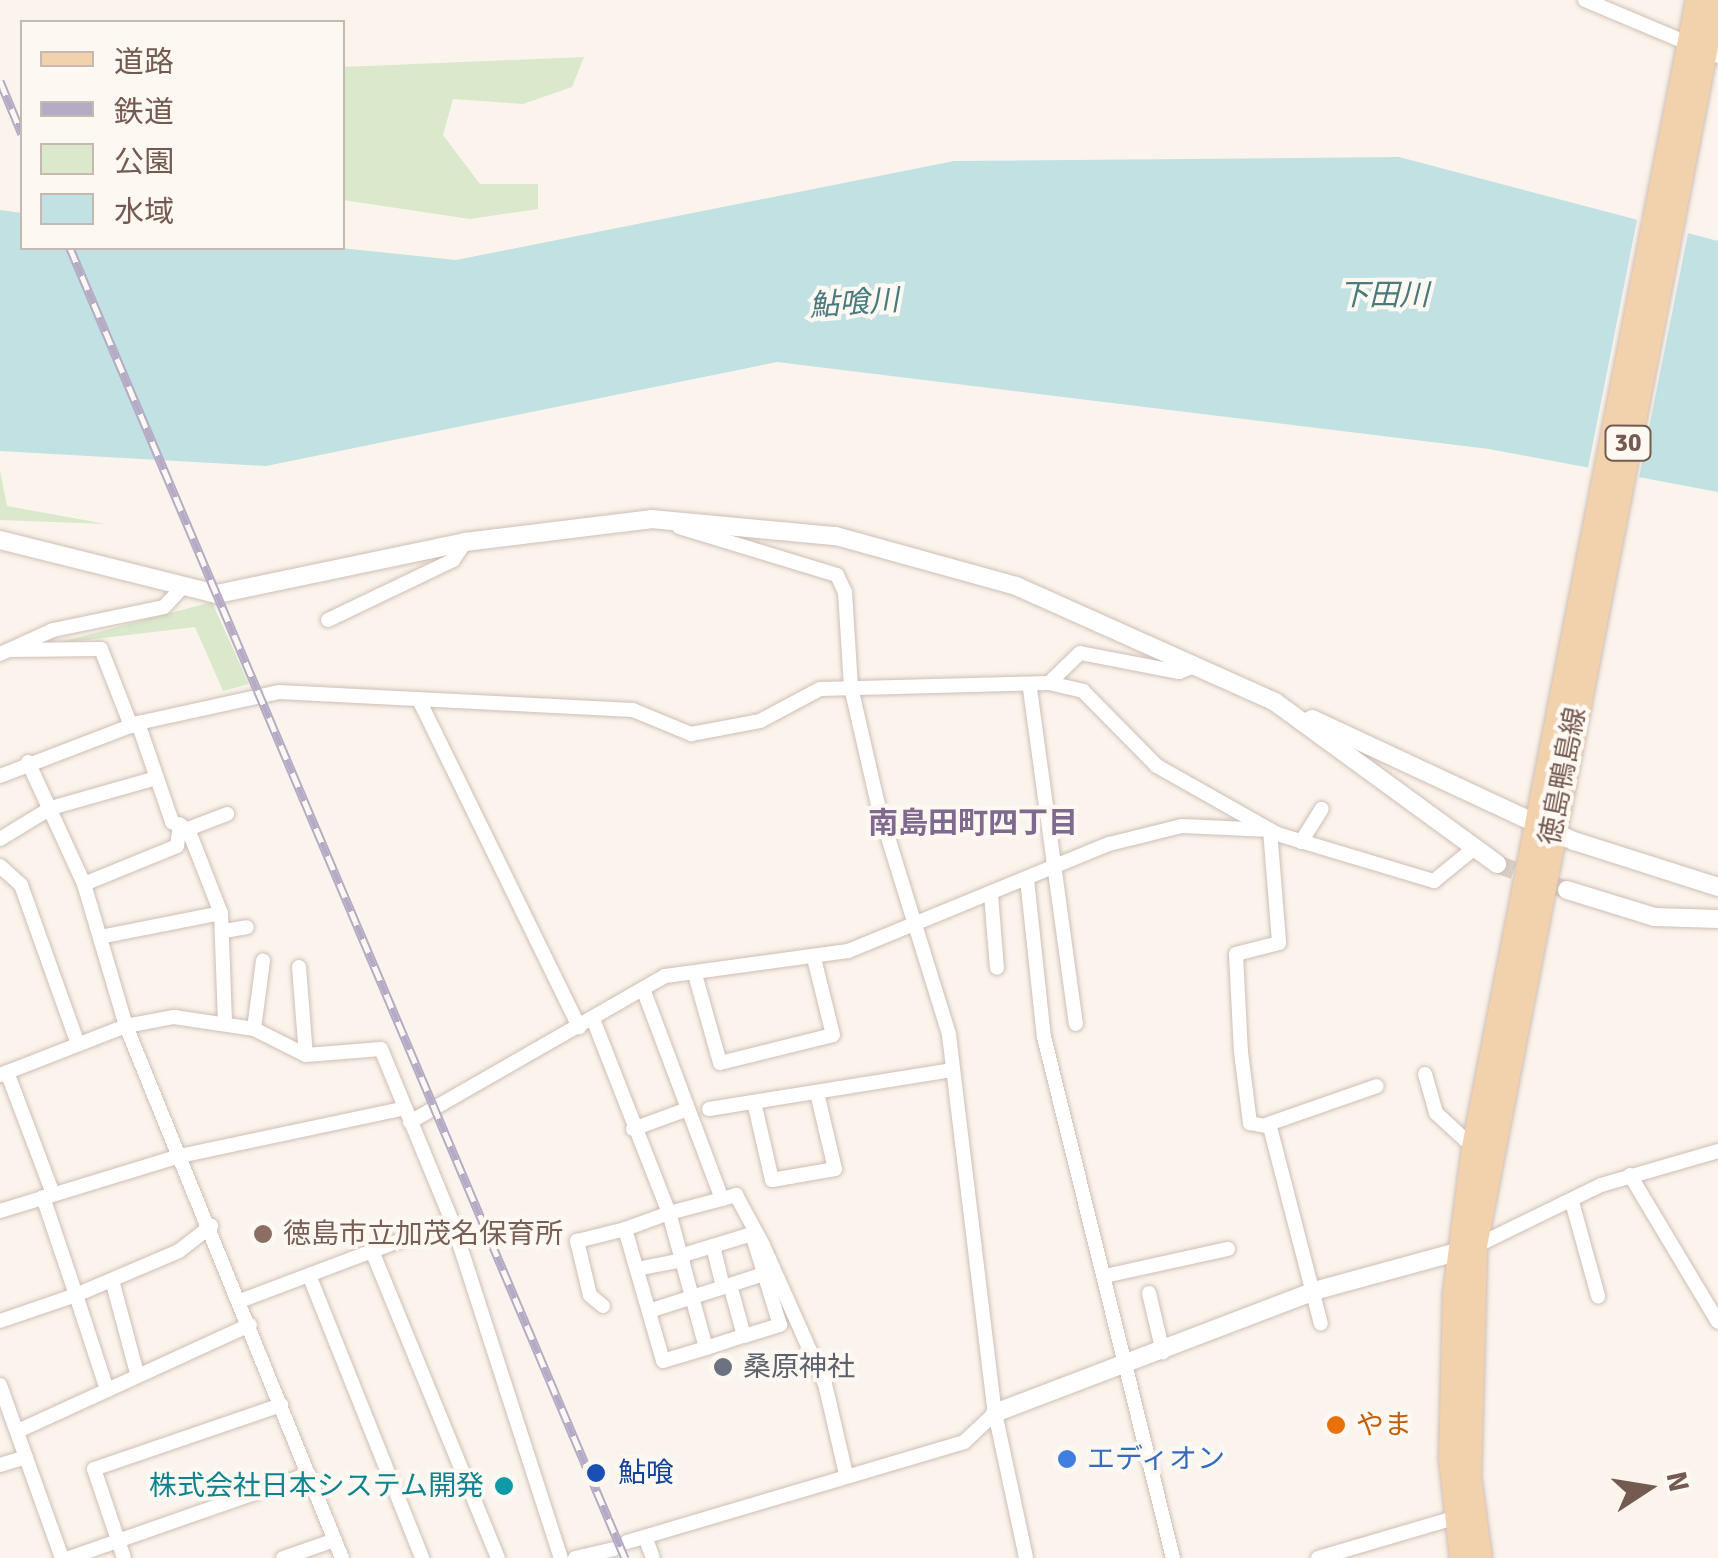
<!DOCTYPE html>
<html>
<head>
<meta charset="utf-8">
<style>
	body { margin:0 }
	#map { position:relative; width:1718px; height:1558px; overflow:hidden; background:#fbf4ec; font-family:Signika,"Noto Sans JP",sans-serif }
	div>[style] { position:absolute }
	.green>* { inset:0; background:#dae8cc }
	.water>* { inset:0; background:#c2e1e3 }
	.pier>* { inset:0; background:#fbf4ec }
	.tertiary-tunnel>* { height:18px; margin-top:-9px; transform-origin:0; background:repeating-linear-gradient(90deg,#d9cec5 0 18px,transparent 0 27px) }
	.roads { filter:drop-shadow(0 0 2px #cebeb5) drop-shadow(0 0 2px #cebeb5) }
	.minor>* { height:14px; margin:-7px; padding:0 7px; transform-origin:7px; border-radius:7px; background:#fff }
	.tertiary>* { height:18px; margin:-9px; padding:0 9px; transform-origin:9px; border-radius:9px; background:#fff }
	.primary>* { height:22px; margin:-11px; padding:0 11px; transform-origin:11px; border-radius:11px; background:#f2d2ad }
	.rail>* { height:9px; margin-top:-4.5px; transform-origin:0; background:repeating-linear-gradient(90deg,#fef8f3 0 15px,#b6abc5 0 30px); box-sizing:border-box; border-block:2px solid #b6abc5 }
	.dots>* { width:28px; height:28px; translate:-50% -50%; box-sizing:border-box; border:5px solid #fef8f3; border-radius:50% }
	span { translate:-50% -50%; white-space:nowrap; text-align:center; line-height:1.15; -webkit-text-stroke:8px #fef8f3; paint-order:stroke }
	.shield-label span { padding:2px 8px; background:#fef8f3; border:2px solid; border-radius:8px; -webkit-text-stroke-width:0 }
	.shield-label { font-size:25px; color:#745a51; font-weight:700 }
	.street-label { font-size:28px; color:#745a51 }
	.education-label { font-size:28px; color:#785e54 }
	.left { translate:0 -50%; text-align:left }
	.worship-label { font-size:28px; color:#5b616d }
	.food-label { font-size:28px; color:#c56008 }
	.shop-label { font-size:28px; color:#366cbe }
	.transit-label { font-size:28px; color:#164399 }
	.culture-label { font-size:28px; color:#0d838f }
	.right { translate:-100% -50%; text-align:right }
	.water-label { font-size:30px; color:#497a7e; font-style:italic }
	.neighbourhood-label { font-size:30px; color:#7f698f; font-weight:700 }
	.legend { position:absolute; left:20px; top:20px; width:325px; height:230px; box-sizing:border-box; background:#fef8f3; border:2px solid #c7b9b2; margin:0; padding:12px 18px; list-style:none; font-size:30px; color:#745a51 }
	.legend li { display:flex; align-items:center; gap:20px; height:50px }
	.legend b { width:50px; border:2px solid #c7b9b2 }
	.north { position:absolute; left:1598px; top:1438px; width:100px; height:100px; -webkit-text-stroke:8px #fef8f3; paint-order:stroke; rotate:78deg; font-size:28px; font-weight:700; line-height:40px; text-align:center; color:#745a51 }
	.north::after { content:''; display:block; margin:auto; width:35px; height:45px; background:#745a51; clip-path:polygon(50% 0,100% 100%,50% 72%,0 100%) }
</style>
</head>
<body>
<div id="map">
	<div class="green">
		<div style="clip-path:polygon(584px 57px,572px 87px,523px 104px,453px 99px,443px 135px,480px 184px,538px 184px,538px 209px,470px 219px,343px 200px,343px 67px)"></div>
		<div style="clip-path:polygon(0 470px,7px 506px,106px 524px,0 520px)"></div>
		<div style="clip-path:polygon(212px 602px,249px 684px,223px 691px,195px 627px,53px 644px)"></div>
	</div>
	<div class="water">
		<div style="clip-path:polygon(1399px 157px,1718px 241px,1718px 492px,1489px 449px,777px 362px,266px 466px,0 451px,0 210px,22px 213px,22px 248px,341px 248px,456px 260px,954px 161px)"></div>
	</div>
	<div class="pier">
		<div style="clip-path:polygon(1638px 215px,1689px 228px,1638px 483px,1587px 473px)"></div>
	</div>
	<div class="tertiary-tunnel">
		<div style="left:1497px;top:864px;width:75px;rotate:20.4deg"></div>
	</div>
	<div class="roads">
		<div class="minor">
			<div style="left:1585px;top:0;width:144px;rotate:22.8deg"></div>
			<div style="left:679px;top:527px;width:165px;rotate:16.9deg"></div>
			<div style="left:837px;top:575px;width:19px;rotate:65deg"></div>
			<div style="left:845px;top:592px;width:95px;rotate:86.4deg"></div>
			<div style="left:851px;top:687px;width:121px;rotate:77.1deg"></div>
			<div style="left:878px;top:805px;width:241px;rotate:72.8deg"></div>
			<div style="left:949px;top:1035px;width:381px;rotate:83.1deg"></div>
			<div style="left:995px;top:1413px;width:148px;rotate:77.9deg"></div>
			<div style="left:328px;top:620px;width:139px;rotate:-25.6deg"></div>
			<div style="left:453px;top:560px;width:22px;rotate:-56deg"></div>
			<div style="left:10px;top:650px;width:91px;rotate:-0.6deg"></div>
			<div style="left:101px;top:649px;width:83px;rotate:68.7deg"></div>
			<div style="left:0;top:654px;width:58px;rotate:-24.4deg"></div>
			<div style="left:53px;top:630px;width:113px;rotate:-11.7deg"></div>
			<div style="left:164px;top:607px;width:26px;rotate:-47deg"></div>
			<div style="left:1049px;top:683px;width:43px;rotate:-44.1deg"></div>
			<div style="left:1080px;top:653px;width:101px;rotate:10.9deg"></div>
			<div style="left:1179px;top:672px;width:19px;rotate:-21deg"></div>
			<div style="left:1030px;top:689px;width:338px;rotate:82.2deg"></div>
			<div style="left:421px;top:704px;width:360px;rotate:63.9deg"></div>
			<div style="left:138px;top:723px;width:105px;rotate:71deg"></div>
			<div style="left:172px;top:822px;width:17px;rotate:24deg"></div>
			<div style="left:188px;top:829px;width:90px;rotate:68.6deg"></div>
			<div style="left:221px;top:913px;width:110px;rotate:87.9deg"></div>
			<div style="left:28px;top:762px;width:134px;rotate:65.3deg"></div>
			<div style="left:84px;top:884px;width:148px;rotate:73.5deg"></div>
			<div style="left:126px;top:1026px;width:574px;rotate:67.9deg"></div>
			<div style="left:0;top:776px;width:148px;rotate:-21deg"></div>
			<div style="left:138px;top:723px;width:144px;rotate:-12.4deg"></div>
			<div style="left:279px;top:692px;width:354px;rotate:2.9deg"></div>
			<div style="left:633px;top:710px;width:63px;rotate:22.5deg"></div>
			<div style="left:691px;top:734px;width:70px;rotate:-10.7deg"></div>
			<div style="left:760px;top:721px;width:68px;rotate:-28.1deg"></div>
			<div style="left:820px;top:689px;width:229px;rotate:-1.5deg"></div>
			<div style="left:1049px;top:683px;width:35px;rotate:13deg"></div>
			<div style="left:1083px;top:691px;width:105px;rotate:45.4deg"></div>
			<div style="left:1157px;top:766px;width:138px;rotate:29.5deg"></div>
			<div style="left:1277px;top:834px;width:164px;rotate:16.7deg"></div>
			<div style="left:1434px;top:881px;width:49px;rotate:-39.2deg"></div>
			<div style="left:188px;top:829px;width:42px;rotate:-21deg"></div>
			<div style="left:0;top:839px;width:60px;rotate:-31.3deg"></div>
			<div style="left:51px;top:808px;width:106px;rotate:-15.9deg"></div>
			<div style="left:1301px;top:842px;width:39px;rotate:-58deg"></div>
			<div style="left:0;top:866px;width:28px;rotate:42deg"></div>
			<div style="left:21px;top:885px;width:169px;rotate:70.3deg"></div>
			<div style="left:1027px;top:879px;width:159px;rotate:83.9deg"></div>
			<div style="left:1044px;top:1037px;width:537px;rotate:76.09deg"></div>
			<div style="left:84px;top:884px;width:100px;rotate:-22.2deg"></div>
			<div style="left:177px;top:846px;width:22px;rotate:-82deg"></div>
			<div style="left:991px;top:895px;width:73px;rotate:85.3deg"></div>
			<div style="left:225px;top:931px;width:22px;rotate:-10deg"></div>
			<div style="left:100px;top:937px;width:123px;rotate:-11.2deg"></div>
			<div style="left:299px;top:967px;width:88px;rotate:85.5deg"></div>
			<div style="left:696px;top:978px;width:88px;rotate:74.2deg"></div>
			<div style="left:720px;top:1063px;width:116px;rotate:-13.9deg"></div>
			<div style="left:833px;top:1035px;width:79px;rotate:-103.9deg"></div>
			<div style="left:593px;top:1019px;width:208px;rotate:68.6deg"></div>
			<div style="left:669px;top:1213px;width:47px;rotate:160deg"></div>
			<div style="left:625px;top:1229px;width:137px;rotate:73.9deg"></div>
			<div style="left:663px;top:1361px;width:45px;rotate:-16.8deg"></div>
			<div style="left:706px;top:1348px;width:140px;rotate:-105.3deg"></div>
			<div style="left:669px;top:1213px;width:55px;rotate:-14.8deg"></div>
			<div style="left:722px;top:1199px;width:224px;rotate:-110.6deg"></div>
			<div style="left:254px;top:1029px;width:69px;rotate:-82.5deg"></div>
			<div style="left:7px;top:1072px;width:130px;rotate:69.3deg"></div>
			<div style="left:1425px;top:1074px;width:41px;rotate:74.2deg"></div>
			<div style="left:1436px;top:1113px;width:50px;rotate:42.6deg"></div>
			<div style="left:0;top:1075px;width:135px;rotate:-21.3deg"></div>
			<div style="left:126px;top:1026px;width:49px;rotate:-10.6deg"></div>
			<div style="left:174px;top:1017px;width:81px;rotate:8.5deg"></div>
			<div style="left:254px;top:1029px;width:58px;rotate:26.6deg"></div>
			<div style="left:306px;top:1055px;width:75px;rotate:-4.6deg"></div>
			<div style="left:381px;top:1049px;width:186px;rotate:67.6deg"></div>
			<div style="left:452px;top:1221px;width:354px;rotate:72.1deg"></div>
			<div style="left:754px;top:1102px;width:80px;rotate:77deg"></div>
			<div style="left:772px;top:1180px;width:64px;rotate:-9.9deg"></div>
			<div style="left:835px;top:1169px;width:78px;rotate:-103.3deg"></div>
			<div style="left:709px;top:1109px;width:247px;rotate:-9.1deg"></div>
			<div style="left:410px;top:1122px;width:294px;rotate:-29.8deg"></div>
			<div style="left:665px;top:976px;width:185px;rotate:-7.8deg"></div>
			<div style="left:848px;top:951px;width:282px;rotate:-22.3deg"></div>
			<div style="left:1109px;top:844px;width:75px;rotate:-13.9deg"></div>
			<div style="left:1182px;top:826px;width:88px;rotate:2.6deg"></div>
			<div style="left:1270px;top:830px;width:113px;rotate:85.4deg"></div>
			<div style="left:1279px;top:943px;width:44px;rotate:165.7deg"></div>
			<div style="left:1236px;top:954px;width:98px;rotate:87.1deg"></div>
			<div style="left:1241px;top:1052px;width:72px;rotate:82.8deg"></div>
			<div style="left:1250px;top:1123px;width:20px;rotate:11deg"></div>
			<div style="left:1270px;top:1127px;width:203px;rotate:75.5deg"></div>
			<div style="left:1268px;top:1124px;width:115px;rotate:-19.2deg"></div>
			<div style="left:633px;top:1129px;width:55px;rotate:-20.1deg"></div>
			<div style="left:1630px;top:1175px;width:171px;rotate:59.1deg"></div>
			<div style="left:43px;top:1197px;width:103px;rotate:71.4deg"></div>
			<div style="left:76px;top:1295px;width:112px;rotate:-23.1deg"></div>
			<div style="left:179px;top:1251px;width:41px;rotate:-38deg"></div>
			<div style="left:722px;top:1199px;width:15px;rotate:-16deg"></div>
			<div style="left:736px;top:1195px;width:57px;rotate:61.6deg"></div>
			<div style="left:763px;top:1245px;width:152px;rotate:66deg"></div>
			<div style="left:825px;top:1384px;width:92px;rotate:76.9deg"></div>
			<div style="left:1572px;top:1202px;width:98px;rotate:74.5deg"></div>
			<div style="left:0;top:1211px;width:188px;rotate:-17deg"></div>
			<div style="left:180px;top:1156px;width:230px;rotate:-12deg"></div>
			<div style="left:713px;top:1246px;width:42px;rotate:76.3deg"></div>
			<div style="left:1476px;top:1246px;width:139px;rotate:-26deg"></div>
			<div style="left:1601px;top:1185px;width:122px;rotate:-16.2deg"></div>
			<div style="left:372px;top:1251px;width:332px;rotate:67.7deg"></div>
			<div style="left:637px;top:1269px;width:47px;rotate:-11.1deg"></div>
			<div style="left:309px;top:1275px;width:305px;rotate:68.2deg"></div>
			<div style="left:1105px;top:1276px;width:126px;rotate:-12.4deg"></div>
			<div style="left:112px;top:1280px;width:96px;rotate:75deg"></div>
			<div style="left:730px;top:1285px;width:35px;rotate:-18deg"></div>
			<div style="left:1149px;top:1293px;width:61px;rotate:76.7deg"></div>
			<div style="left:240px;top:1301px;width:227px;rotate:-20.7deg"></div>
			<div style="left:603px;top:1306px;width:17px;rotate:-140deg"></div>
			<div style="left:590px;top:1295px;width:56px;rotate:-103.5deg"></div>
			<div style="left:577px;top:1241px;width:49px;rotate:-14deg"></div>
			<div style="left:649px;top:1311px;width:85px;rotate:-17.8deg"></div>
			<div style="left:730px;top:1285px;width:53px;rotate:74.6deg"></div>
			<div style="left:744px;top:1336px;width:38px;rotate:-17deg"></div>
			<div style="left:780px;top:1325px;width:95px;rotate:-107.1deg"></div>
			<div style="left:752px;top:1234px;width:72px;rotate:163.1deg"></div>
			<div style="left:0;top:1321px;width:80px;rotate:-18.9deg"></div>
			<div style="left:76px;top:1295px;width:97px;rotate:71.9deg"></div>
			<div style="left:706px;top:1348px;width:40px;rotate:-18deg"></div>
			<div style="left:0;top:1385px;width:184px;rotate:70.3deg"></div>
			<div style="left:18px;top:1431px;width:255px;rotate:-24.6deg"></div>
			<div style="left:0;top:1465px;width:27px;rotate:-17deg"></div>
			<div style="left:646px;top:1539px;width:20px;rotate:70deg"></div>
			<div style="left:627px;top:1542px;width:352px;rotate:-16.5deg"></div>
			<div style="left:964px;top:1442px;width:42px;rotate:-43.1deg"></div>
			<div style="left:69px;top:1558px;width:254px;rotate:-19.3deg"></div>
			<div style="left:124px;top:1558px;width:94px;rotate:-108.6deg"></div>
			<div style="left:94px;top:1469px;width:198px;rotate:-18.9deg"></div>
			<div style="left:283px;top:1558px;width:55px;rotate:-19.1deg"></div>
			<div style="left:575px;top:1558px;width:39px;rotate:-13deg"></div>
			<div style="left:1318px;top:1558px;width:149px;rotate:-16.4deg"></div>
		</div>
		<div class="tertiary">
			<div style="left:0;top:540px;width:224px;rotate:14deg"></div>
			<div style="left:217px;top:594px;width:253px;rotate:-11.8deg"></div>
			<div style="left:465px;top:542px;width:187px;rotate:-7deg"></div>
			<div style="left:651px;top:519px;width:186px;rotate:5.3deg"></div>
			<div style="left:836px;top:536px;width:187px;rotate:15.5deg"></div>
			<div style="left:1016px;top:586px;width:284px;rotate:24.1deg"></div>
			<div style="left:1275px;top:702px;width:275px;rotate:36.1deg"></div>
			<div style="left:1312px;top:719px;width:289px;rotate:25deg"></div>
			<div style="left:1574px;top:841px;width:151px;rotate:17.7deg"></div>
			<div style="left:1567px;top:890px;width:92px;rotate:17.1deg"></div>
			<div style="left:1655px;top:917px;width:63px;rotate:1.8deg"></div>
			<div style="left:995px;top:1413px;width:342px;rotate:-20.9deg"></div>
			<div style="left:1314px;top:1291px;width:163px;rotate:-15.3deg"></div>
		</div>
		<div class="primary">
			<div style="left:1461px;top:1558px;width:100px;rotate:-96.3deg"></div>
			<div style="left:1450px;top:1459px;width:165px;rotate:-88.6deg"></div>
			<div style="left:1454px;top:1294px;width:148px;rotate:-82.6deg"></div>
			<div style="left:1473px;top:1147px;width:1169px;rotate:-78.95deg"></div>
			<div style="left:1481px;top:1558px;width:81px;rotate:-97.8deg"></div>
			<div style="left:1470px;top:1478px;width:232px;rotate:-88.5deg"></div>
			<div style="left:1476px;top:1246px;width:1269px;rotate:-79.1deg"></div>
		</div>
	</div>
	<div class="rail">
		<div style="left:0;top:81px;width:57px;rotate:67.5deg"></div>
		<div style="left:70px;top:248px;width:1423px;rotate:67.04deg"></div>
	</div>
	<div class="dots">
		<div style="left:263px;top:1234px;background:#8d6e63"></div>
		<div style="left:723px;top:1367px;background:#6b7280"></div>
		<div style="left:1336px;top:1425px;background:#e8710a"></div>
		<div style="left:1067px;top:1459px;background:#3f7fe0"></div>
		<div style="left:596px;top:1473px;background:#1a4fb4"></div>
		<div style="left:504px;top:1486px;background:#0f9aa8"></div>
	</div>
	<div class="shield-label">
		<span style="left:1628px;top:443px">30</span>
	</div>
	<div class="street-label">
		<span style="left:1563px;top:776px;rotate:-79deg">徳島鴨島線</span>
	</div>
	<div class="education-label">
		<span class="left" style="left:283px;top:1234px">徳島市立加茂名保育所</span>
	</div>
	<div class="worship-label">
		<span class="left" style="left:743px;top:1367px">桑原神社</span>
	</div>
	<div class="food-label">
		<span class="left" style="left:1356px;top:1425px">やま</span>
	</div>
	<div class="shop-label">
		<span class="left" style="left:1087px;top:1459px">エディオン</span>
	</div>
	<div class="transit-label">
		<span class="left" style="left:618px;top:1473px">鮎喰</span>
	</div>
	<div class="culture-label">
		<span class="right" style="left:484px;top:1486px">株式会社日本システム開発</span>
	</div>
	<div class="water-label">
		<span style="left:1384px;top:296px">下田川</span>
		<span style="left:854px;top:304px;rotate:-4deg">鮎喰川</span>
	</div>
	<div class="neighbourhood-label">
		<span style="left:973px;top:824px">南島田町四丁目</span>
	</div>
	<ul class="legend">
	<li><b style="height:12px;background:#f2d2ad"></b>道路</li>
	<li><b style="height:12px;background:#b6abc5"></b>鉄道</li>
	<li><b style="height:28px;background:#dae8cc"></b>公園</li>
	<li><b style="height:28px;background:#c2e1e3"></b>水域</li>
	</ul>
	<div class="north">N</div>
</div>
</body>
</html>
